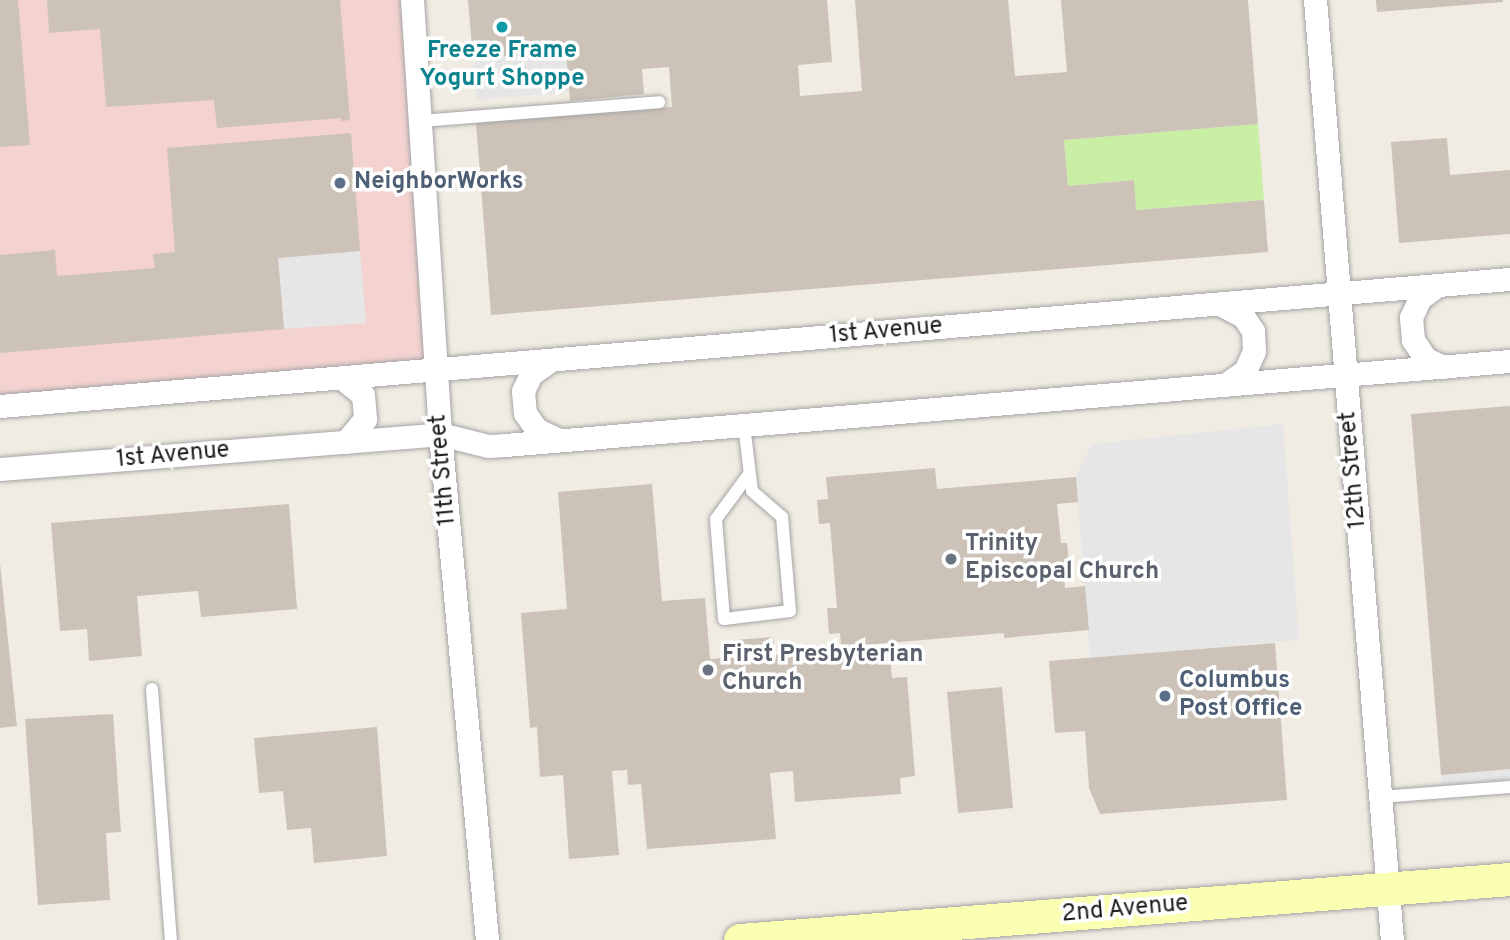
<!DOCTYPE html>
<html>
<head>
<meta charset="utf-8">
<style>
	body { margin:0 }
	#map { position:relative; width:1510px; height:940px; overflow:hidden; background:#f0ece3; font-family:Overpass,sans-serif }
	div>[style] { position:absolute }
	.commercial>* { inset:0; background:#f3d2d0 }
	.grass>* { inset:0; background:#c8efa3 }
	.parking>* { inset:0; background:#e6e6e6 }
	.building>* { inset:0; background:#ccc2b8 }
	.roads { filter:drop-shadow(0 0 2px #a5a5a5) drop-shadow(0 0 2px #a5a5a5) }
	.lane>* { height:12px; margin:-6px; padding:0 6px; transform-origin:6px; border-radius:6px; background:#fff }
	.street>* { height:23px; margin:-11.5px; padding:0 11.5px; transform-origin:11.5px; border-radius:11.5px; background:#fff }
	.secondary>* { height:33px; margin:-16.5px; padding:0 16.5px; transform-origin:16.5px; border-radius:16.5px; background:#faffb2 }
	.dots>* { width:19px; height:19px; translate:-50% -50%; box-sizing:border-box; border:4px solid #fff; border-radius:50% }
	span { translate:-50% -50%; white-space:nowrap; text-align:center; line-height:1.15; -webkit-text-stroke:7px #fff; paint-order:stroke }
	.culture-label { font-size:24px; color:#0d838f; font-weight:700 }
	.service-label { font-size:24px; color:#4e5e75; font-weight:700 }
	.left { translate:0 -50%; text-align:left }
	.street-label { font-size:24px; color:#1e1e1e }
	.worship-label { font-size:24px; color:#5b616d; font-weight:700 }
</style>
</head>
<body>
<div id="map">
	<div class="commercial">
		<div style="clip-path:polygon(0 0,411px 0,436px 369px,0 406px)"></div>
	</div>
	<div class="grass">
		<div style="clip-path:polygon(1258px 124px,1264px 200px,1136px 210px,1133px 180px,1068px 186px,1064px 140px)"></div>
	</div>
	<div class="parking">
		<div style="clip-path:polygon(566px 51px,570px 92px,476px 100px,473px 59px)"></div>
		<div style="clip-path:polygon(360px 251px,366px 323px,284px 329px,278px 258px)"></div>
		<div style="clip-path:polygon(1283px 424px,1299px 640px,1090px 658px,1076px 477px,1092px 444px)"></div>
		<div style="clip-path:polygon(1510px 769px,1510px 793px,1443px 798px,1441px 775px)"></div>
	</div>
	<div class="building">
		<div style="clip-path:polygon(0 0,18px 0,30px 145px,0 147px)"></div>
		<div style="clip-path:polygon(47px 0,340px 0,350px 120px,341px 121px,341px 118px,217px 128px,214px 100px,106px 107px,100px 29px,49px 33px)"></div>
		<div style="clip-path:polygon(468px 0,827px 0,832px 62px,798px 65px,800px 96px,862px 91px,855px 0,1008px 0,1015px 76px,1067px 72px,1061px 0,1248px 0,1258px 124px,1064px 140px,1068px 186px,1134px 180px,1136px 210px,1264px 200px,1268px 252px,491px 315px,476px 123px,672px 107px,669px 67px,642px 69px,644px 94px,570px 101px,566px 51px,473px 59px)"></div>
		<div style="clip-path:polygon(1376px 0,1503px 0,1503px 2px,1377px 12px)"></div>
		<div style="clip-path:polygon(351px 133px,360px 251px,278px 258px,284px 329px,0 353px,0 255px,55px 250px,57px 276px,155px 268px,153px 254px,175px 252px,167px 148px)"></div>
		<div style="clip-path:polygon(1447px 138px,1450px 175px,1510px 170px,1510px 234px,1399px 243px,1391px 142px)"></div>
		<div style="clip-path:polygon(1510px 406px,1510px 769px,1441px 775px,1411px 414px)"></div>
		<div style="clip-path:polygon(935px 468px,937px 489px,1076px 477px,1078px 502px,1057px 504px,1061px 543px,1067px 543px,1070px 575px,1064px 575px,1065px 588px,1085px 586px,1089px 630px,1004px 638px,1004px 633px,841px 647px,840px 633px,829px 634px,827px 608px,837px 608px,830px 523px,819px 524px,817px 500px,828px 499px,826px 477px)"></div>
		<div style="clip-path:polygon(652px 484px,662px 601px,705px 598px,710px 659px,735px 657px,734px 640px,773px 637px,775px 655px,802px 653px,803px 663px,890px 656px,892px 678px,907px 677px,915px 776px,900px 778px,901px 794px,795px 802px,793px 771px,770px 773px,776px 839px,647px 849px,641px 784px,628px 785px,627px 770px,612px 771px,619px 855px,569px 859px,563px 775px,540px 777px,537px 727px,530px 728px,521px 613px,567px 609px,558px 492px)"></div>
		<div style="clip-path:polygon(289px 504px,297px 609px,201px 617px,198px 591px,137px 596px,142px 656px,89px 661px,87px 629px,60px 631px,51px 523px)"></div>
		<div style="clip-path:polygon(0 563px,17px 726px,0 728px)"></div>
		<div style="clip-path:polygon(1275px 643px,1287px 800px,1100px 814px,1089px 788px,1085px 731px,1055px 733px,1049px 661px)"></div>
		<div style="clip-path:polygon(1002px 687px,1013px 808px,958px 813px,947px 692px)"></div>
		<div style="clip-path:polygon(113px 714px,121px 832px,106px 833px,110px 900px,38px 905px,25px 719px)"></div>
		<div style="clip-path:polygon(377px 727px,387px 856px,314px 863px,311px 828px,287px 830px,283px 791px,259px 793px,254px 738px)"></div>
	</div>
	<div class="roads">
		<div class="lane">
			<div style="left:420px;top:121px;width:240px;rotate:-4.5deg"></div>
			<div style="left:744px;top:425px;width:66px;rotate:83.1deg"></div>
			<div style="left:752px;top:491px;width:40px;rotate:41deg"></div>
			<div style="left:782px;top:517px;width:94px;rotate:85.1deg"></div>
			<div style="left:790px;top:611px;width:66px;rotate:173.1deg"></div>
			<div style="left:724px;top:619px;width:100px;rotate:-94.6deg"></div>
			<div style="left:716px;top:519px;width:56px;rotate:-53.7deg"></div>
			<div style="left:152px;top:689px;width:252px;rotate:85.7deg"></div>
			<div style="left:1380px;top:797px;width:130px;rotate:-4.4deg"></div>
		</div>
		<div class="street">
			<div style="left:412px;top:0;width:435px;rotate:86.3deg"></div>
			<div style="left:440px;top:434px;width:508px;rotate:84.69deg"></div>
			<div style="left:1315px;top:0;width:943px;rotate:85.32deg"></div>
			<div style="left:1438px;top:285px;width:22px;rotate:144deg"></div>
			<div style="left:1420px;top:298px;width:21px;rotate:115deg"></div>
			<div style="left:1411px;top:317px;width:23px;rotate:85deg"></div>
			<div style="left:1413px;top:340px;width:23px;rotate:56deg"></div>
			<div style="left:1426px;top:359px;width:20px;rotate:24deg"></div>
			<div style="left:1220px;top:304px;width:26px;rotate:28deg"></div>
			<div style="left:1243px;top:316px;width:18px;rotate:56deg"></div>
			<div style="left:1253px;top:331px;width:20px;rotate:87deg"></div>
			<div style="left:1254px;top:351px;width:22px;rotate:114deg"></div>
			<div style="left:1245px;top:371px;width:24px;rotate:145deg"></div>
			<div style="left:551px;top:360px;width:24px;rotate:145deg"></div>
			<div style="left:531px;top:374px;width:19px;rotate:115deg"></div>
			<div style="left:523px;top:391px;width:22px;rotate:85deg"></div>
			<div style="left:525px;top:413px;width:19px;rotate:55deg"></div>
			<div style="left:536px;top:429px;width:25px;rotate:26deg"></div>
			<div style="left:342px;top:378px;width:27px;rotate:39deg"></div>
			<div style="left:363px;top:395px;width:24px;rotate:85deg"></div>
			<div style="left:365px;top:419px;width:30px;rotate:130deg"></div>
			<div style="left:0;top:406px;width:1515px;rotate:-4.81deg"></div>
			<div style="left:0;top:469px;width:441px;rotate:-4.5deg"></div>
			<div style="left:440px;top:434px;width:49px;rotate:14deg"></div>
			<div style="left:488px;top:446px;width:17px;rotate:-3deg"></div>
			<div style="left:505px;top:445px;width:1009px;rotate:-4.78deg"></div>
		</div>
		<div class="secondary">
			<div style="left:740px;top:940px;width:772px;rotate:-4.53deg"></div>
		</div>
	</div>
	<div class="dots">
		<div style="left:502px;top:27px;background:#0f9aa8"></div>
		<div style="left:340px;top:183px;background:#5c6f8a"></div>
		<div style="left:951px;top:559px;background:#6b7280"></div>
		<div style="left:708px;top:670px;background:#6b7280"></div>
		<div style="left:1165px;top:696px;background:#5c6f8a"></div>
	</div>
	<div class="culture-label">
		<span style="left:502px;top:66px">Freeze Frame<br>Yogurt Shoppe</span>
	</div>
	<div class="service-label">
		<span class="left" style="left:354px;top:183px">NeighborWorks</span>
		<span class="left" style="left:1179px;top:696px">Columbus<br>Post Office</span>
	</div>
	<div class="street-label">
		<span style="left:886px;top:332px;rotate:-5deg">1st Avenue</span>
		<span style="left:173px;top:456px;rotate:-5deg">1st Avenue</span>
		<span style="left:444px;top:470px;rotate:-95deg">11th Street</span>
		<span style="left:1354px;top:470px;rotate:-95deg">12th Street</span>
		<span style="left:1125px;top:910px;rotate:-5deg">2nd Avenue</span>
	</div>
	<div class="worship-label">
		<span class="left" style="left:965px;top:559px">Trinity<br>Episcopal Church</span>
		<span class="left" style="left:722px;top:670px">First Presbyterian<br>Church</span>
	</div>
</div>
</body>
</html>
